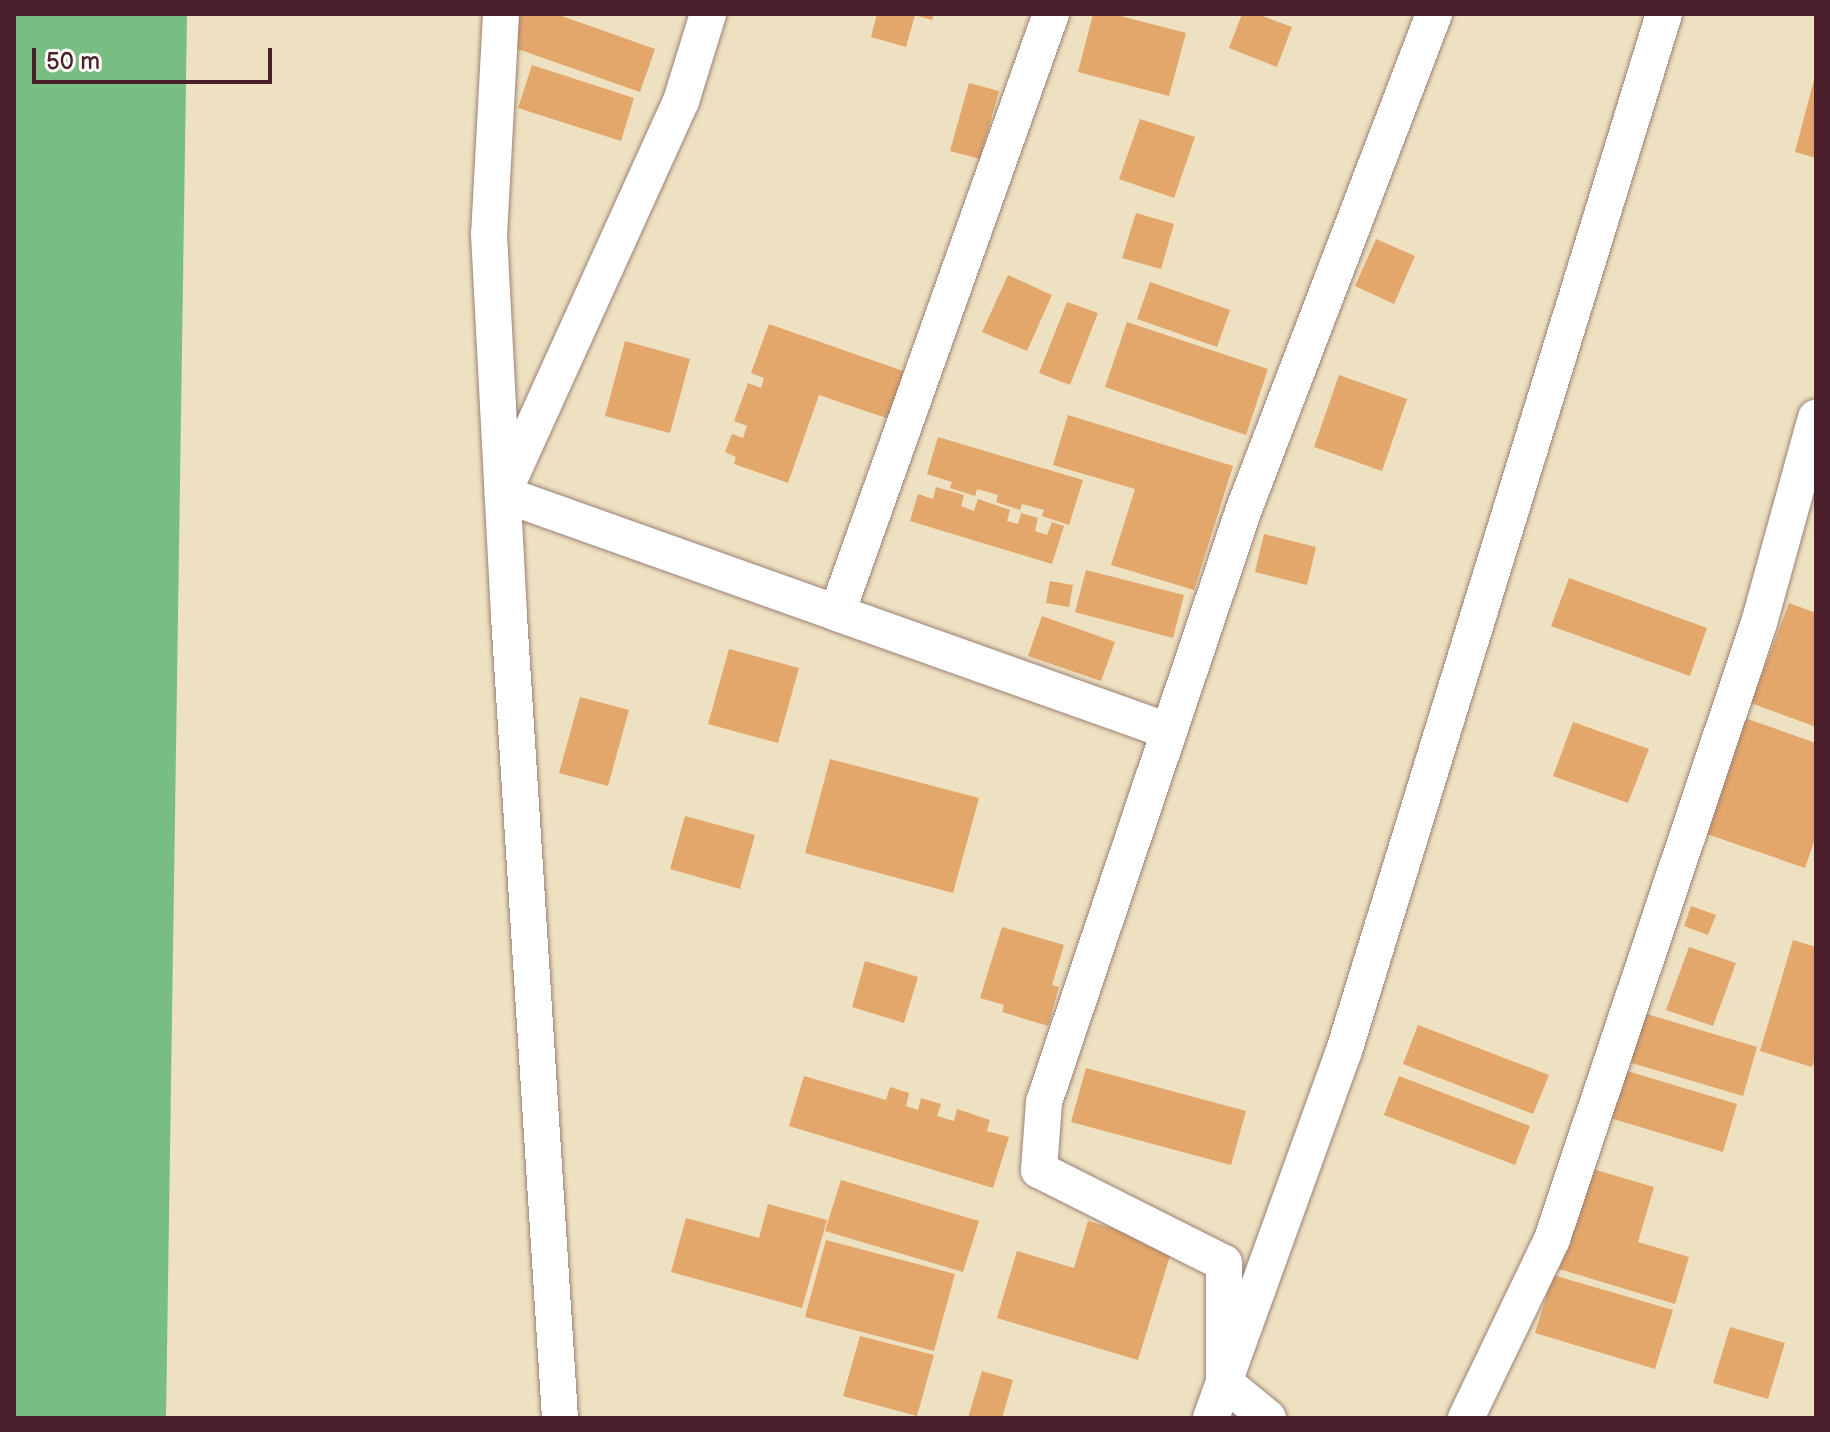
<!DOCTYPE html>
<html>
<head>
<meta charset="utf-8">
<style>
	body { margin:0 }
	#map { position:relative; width:1830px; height:1432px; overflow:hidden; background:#ede1c1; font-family:"Balsamiq Sans",sans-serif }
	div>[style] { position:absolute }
	.forest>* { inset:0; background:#78be82 }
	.building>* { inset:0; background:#e3a76b }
	.roads { filter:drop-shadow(0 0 2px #9c8076) drop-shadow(0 0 2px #9c8076) }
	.street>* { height:36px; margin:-18px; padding:0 18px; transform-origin:18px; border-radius:18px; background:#fff }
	span { translate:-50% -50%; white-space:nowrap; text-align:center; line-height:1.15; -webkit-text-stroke:7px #fdfcf7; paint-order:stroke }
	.frame { position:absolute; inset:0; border:16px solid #4a1f2b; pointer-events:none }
	.scale { position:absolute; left:32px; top:48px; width:240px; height:36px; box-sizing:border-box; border:4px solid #4a1f2b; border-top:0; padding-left:10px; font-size:24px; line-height:28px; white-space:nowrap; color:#4a1f2b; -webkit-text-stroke:6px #fdfcf7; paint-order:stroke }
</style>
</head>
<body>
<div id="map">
	<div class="forest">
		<div style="clip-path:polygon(14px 14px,187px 14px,166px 1418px,14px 1418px)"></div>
	</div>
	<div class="building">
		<div style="clip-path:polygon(520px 14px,556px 14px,655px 49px,640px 92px,509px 46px)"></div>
		<div style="clip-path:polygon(877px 14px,934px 14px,932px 20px,915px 15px,906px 47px,871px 37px)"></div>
		<div style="clip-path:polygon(1093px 14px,1113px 14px,1186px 33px,1169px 96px,1078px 72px)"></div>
		<div style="clip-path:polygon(1242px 14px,1257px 14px,1292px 27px,1277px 67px,1229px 48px)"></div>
		<div style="clip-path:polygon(532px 65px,634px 98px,621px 141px,518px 108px)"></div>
		<div style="clip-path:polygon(1815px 76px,1816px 76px,1816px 158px,1795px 152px)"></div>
		<div style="clip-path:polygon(969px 83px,999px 91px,980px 159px,950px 151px)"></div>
		<div style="clip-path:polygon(1140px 119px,1195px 137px,1174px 198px,1119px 179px)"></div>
		<div style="clip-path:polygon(1136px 213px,1174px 224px,1161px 269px,1122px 258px)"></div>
		<div style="clip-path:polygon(1376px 239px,1415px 256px,1394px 304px,1355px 286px)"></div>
		<div style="clip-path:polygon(1008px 275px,1052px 295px,1027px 351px,982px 332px)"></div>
		<div style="clip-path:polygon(1150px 282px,1230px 310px,1217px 347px,1137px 319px)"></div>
		<div style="clip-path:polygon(1067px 302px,1098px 313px,1070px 385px,1039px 373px)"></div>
		<div style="clip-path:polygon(1127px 322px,1268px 369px,1246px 435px,1105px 387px)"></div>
		<div style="clip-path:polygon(769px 324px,909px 373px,892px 420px,819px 395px,788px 483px,734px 464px,736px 457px,725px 452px,732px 434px,743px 438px,747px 426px,734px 421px,748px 383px,761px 388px,764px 378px,751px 373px)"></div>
		<div style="clip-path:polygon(625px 341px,690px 359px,670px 433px,605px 416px)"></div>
		<div style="clip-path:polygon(1339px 375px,1407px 399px,1382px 471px,1314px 447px)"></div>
		<div style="clip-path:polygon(1068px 415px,1233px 466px,1194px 590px,1111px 565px,1135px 489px,1053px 465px)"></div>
		<div style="clip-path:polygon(938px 437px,1083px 480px,1069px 525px,1042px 516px,1044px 510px,1022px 504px,1020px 510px,996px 502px,998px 495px,977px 489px,975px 496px,950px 488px,952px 482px,927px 474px)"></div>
		<div style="clip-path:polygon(936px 487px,964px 495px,961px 506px,974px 511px,978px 499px,1010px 510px,1007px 521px,1018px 524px,1021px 513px,1038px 518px,1035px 531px,1047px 535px,1052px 522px,1064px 526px,1052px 564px,910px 521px,918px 494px,933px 499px)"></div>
		<div style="clip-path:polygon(1264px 534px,1316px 547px,1307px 585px,1255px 572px)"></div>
		<div style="clip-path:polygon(1086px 570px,1184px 595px,1173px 638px,1075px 612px)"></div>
		<div style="clip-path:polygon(1569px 578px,1707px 628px,1690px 676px,1551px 626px)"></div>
		<div style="clip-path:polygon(1050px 581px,1073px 585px,1069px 607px,1046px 603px)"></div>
		<div style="clip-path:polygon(1789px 603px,1816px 613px,1816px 727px,1751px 703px)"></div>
		<div style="clip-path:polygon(1042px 616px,1115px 642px,1101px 681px,1028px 656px)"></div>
		<div style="clip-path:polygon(729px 649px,799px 668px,778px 743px,708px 724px)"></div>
		<div style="clip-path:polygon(580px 697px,629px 710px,608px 786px,559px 773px)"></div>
		<div style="clip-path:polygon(1742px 717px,1816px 743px,1816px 836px,1805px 868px,1701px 832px)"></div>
		<div style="clip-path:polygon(1573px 722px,1649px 749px,1628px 803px,1553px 776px)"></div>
		<div style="clip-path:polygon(830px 759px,979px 798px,953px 893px,805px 853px)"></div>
		<div style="clip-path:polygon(685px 816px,755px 835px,740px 889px,670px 869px)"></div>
		<div style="clip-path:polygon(1691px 906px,1716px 915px,1708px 935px,1684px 926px)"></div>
		<div style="clip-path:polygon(1002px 927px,1064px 945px,1052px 985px,1059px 987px,1048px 1026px,1002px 1012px,1004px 1005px,980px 998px)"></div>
		<div style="clip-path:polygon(1793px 940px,1816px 947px,1816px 1056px,1812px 1067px,1760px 1051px)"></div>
		<div style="clip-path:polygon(1689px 947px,1736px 963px,1713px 1026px,1666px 1010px)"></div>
		<div style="clip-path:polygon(865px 961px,918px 977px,904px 1023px,852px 1007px)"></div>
		<div style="clip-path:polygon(1640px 1012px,1757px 1047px,1743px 1096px,1625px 1061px)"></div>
		<div style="clip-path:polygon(1418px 1025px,1549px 1075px,1533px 1114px,1403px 1064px)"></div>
		<div style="clip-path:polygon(1086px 1068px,1246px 1111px,1231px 1165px,1071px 1122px)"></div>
		<div style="clip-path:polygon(1624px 1070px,1737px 1104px,1723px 1152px,1610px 1118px)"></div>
		<div style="clip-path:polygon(804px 1076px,886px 1100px,890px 1087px,909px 1093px,906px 1106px,918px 1110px,921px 1098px,941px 1104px,937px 1116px,954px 1121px,957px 1109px,990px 1120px,987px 1131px,1009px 1137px,993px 1188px,789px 1126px)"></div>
		<div style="clip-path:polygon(1399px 1076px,1530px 1126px,1515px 1165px,1384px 1115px)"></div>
		<div style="clip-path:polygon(1589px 1168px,1654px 1187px,1638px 1242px,1689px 1257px,1675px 1304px,1559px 1269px)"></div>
		<div style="clip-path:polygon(841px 1180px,979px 1221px,963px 1272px,825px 1231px)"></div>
		<div style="clip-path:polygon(768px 1204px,827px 1220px,802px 1308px,671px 1272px,686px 1218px,759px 1238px)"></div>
		<div style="clip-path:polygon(1088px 1221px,1173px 1246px,1138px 1360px,997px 1318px,1017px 1251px,1074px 1268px)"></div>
		<div style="clip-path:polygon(826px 1240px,955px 1274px,934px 1351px,805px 1317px)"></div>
		<div style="clip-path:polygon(1553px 1275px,1673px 1310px,1655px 1369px,1535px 1333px)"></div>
		<div style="clip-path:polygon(1730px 1327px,1785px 1343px,1768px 1399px,1713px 1383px)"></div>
		<div style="clip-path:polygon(860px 1336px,934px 1355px,917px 1416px,843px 1396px)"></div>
		<div style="clip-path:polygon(982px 1371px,1013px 1380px,1002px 1418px,968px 1418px)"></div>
	</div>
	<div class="roads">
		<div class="street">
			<div style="left:501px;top:14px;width:220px;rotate:93.1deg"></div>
			<div style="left:489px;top:234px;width:383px;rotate:87deg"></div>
			<div style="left:509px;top:616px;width:804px;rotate:86.36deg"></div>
			<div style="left:708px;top:14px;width:91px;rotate:107.2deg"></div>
			<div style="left:681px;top:101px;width:431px;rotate:114.4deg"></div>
			<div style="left:503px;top:494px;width:355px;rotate:19.6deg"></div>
			<div style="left:837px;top:613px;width:636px;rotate:-70.34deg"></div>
			<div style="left:837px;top:613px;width:352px;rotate:19.6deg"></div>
			<div style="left:1211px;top:1418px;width:390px;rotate:-70.1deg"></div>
			<div style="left:1344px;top:1051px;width:1085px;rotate:-72.85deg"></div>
			<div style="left:1268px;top:1418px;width:57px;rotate:-140.7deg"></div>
			<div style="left:1224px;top:1382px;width:119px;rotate:-90deg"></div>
			<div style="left:1224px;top:1263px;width:207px;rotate:-153.3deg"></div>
			<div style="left:1039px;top:1170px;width:68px;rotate:-85.8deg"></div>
			<div style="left:1044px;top:1102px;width:626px;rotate:-71.36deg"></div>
			<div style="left:1244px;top:509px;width:530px;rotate:-69deg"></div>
			<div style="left:1466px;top:1418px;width:199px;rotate:-64.3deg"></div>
			<div style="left:1552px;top:1239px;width:650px;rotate:-71.43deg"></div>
			<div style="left:1759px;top:623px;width:213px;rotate:-74.5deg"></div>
		</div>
	</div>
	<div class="frame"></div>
	<div class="scale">50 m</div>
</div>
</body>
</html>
